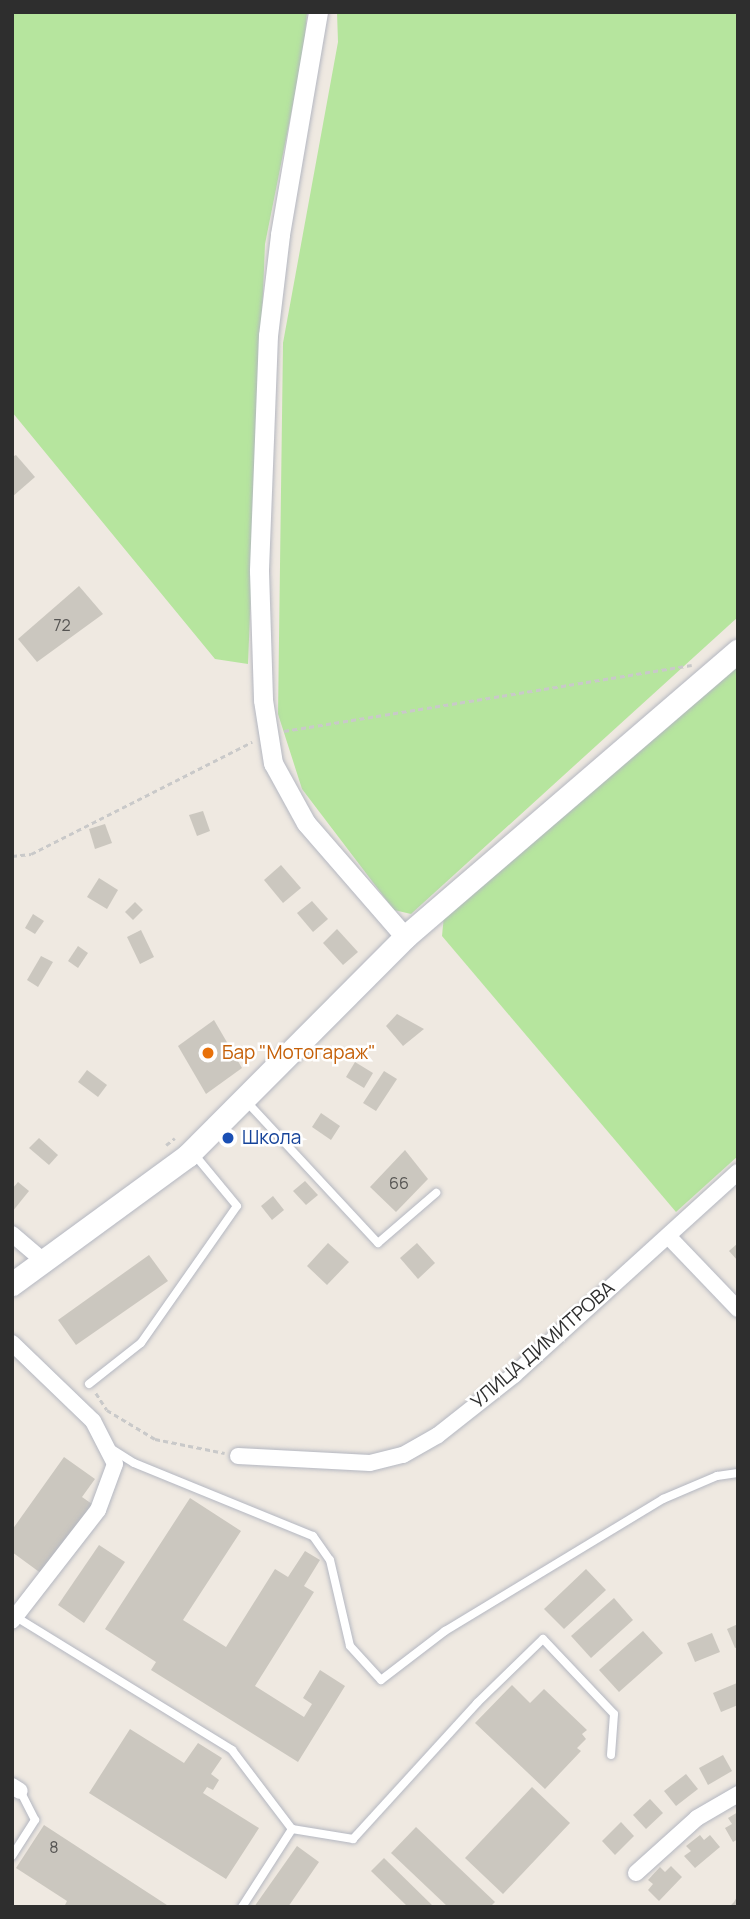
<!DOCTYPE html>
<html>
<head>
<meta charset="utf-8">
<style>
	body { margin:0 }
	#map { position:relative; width:750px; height:1919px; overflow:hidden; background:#efe9e1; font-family:Manrope,sans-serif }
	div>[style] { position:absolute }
	.green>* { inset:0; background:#b6e59e }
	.building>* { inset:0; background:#cbc7bf }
	.path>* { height:2.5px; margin-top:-1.25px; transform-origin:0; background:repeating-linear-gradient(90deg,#c9c9c9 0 5px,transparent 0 8.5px) }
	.roads { filter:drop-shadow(0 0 2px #b4b7c1) drop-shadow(0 0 2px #b4b7c1) }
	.service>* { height:8px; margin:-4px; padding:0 4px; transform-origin:4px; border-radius:4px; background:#fff }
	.minor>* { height:16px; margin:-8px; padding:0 8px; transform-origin:8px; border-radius:8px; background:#fff }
	.tertiary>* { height:19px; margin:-9.5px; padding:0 9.5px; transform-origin:9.5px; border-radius:9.5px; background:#fff }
	.secondary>* { height:23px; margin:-11.5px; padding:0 11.5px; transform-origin:11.5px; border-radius:11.5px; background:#fff }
	.dots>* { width:19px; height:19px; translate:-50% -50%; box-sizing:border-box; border:4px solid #fff; border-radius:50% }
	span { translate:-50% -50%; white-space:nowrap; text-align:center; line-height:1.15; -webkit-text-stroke:5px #fff; paint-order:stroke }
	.number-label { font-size:16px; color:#555452 }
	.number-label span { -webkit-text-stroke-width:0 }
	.food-label { font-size:19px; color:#c56008 }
	.left { translate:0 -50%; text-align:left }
	.transit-label { font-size:19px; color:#164399 }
	.street-label { font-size:19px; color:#2e2e2e }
	.frame { position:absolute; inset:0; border:14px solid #2e2e2e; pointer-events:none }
</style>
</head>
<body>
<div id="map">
	<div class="green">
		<div style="clip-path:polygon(12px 12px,307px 12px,304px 49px,265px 244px,248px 664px,215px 659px,12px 412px)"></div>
		<div style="clip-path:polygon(337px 12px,738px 12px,738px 617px,411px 914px,394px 910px,302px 789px,278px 714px,283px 343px,338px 42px)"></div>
		<div style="clip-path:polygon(738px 659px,738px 1156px,676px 1212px,442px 936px,445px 905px)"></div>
	</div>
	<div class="building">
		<div style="clip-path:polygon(16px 455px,35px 477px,12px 497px,12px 457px)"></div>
		<div style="clip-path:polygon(79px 586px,103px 614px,37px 662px,18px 639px)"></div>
		<div style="clip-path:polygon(203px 811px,210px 831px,197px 836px,189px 815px)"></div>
		<div style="clip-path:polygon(105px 824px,112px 843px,95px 849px,89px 829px)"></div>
		<div style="clip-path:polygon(281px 865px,301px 888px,283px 903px,264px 880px)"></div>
		<div style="clip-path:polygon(99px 878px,118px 890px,107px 909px,87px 897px)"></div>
		<div style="clip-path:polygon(312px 901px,328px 919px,313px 932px,297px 913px)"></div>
		<div style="clip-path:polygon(135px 902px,143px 910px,133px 920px,125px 912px)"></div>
		<div style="clip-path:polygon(33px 914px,44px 921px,35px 934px,25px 928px)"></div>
		<div style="clip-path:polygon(337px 929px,358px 952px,343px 965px,323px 943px)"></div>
		<div style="clip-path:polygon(141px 930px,154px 957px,140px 964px,127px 937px)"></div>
		<div style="clip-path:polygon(78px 946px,88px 953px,78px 968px,68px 961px)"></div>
		<div style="clip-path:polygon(41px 956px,53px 962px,38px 987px,27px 980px)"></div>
		<div style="clip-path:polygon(397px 1014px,424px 1029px,403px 1046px,386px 1026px)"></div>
		<div style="clip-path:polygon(214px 1020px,242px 1068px,206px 1094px,178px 1046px)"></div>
		<div style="clip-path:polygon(355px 1062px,373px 1073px,364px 1088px,346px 1077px)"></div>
		<div style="clip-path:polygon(87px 1070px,107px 1085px,98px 1097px,78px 1082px)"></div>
		<div style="clip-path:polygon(384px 1071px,397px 1079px,376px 1111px,363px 1103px)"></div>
		<div style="clip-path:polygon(321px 1113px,340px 1126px,331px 1140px,312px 1127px)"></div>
		<div style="clip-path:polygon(39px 1138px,58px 1155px,49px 1165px,29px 1148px)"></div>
		<div style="clip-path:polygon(405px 1150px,428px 1179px,396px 1212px,370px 1187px)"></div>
		<div style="clip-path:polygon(305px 1181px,318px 1195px,306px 1205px,293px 1191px)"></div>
		<div style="clip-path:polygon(18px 1182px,29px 1191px,12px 1212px,12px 1189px)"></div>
		<div style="clip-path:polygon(273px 1196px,284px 1210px,272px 1220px,261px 1206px)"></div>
		<div style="clip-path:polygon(328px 1243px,349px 1262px,327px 1285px,307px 1266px)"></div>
		<div style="clip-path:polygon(417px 1243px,435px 1263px,418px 1279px,400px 1258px)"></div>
		<div style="clip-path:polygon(738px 1243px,738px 1261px,729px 1251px)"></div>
		<div style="clip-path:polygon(149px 1255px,168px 1281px,76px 1345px,58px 1320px)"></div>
		<div style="clip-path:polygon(64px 1457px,95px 1479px,82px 1497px,92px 1504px,42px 1574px,12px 1552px,12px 1530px)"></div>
		<div style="clip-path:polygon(190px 1498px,241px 1531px,183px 1620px,226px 1647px,275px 1569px,288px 1577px,305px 1551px,320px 1560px,304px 1586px,314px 1592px,255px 1686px,304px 1717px,312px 1704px,303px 1698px,320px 1670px,345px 1686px,298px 1762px,151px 1670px,156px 1662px,105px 1629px)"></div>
		<div style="clip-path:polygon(99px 1545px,125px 1562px,84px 1623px,58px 1605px)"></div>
		<div style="clip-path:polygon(586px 1569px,606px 1590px,564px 1629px,544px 1609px)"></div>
		<div style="clip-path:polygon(614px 1598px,633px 1620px,591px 1658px,571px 1636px)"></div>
		<div style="clip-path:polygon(738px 1624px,738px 1647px,735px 1648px,727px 1629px)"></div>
		<div style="clip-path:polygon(643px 1631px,663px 1653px,619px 1692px,599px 1670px)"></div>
		<div style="clip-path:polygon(712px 1633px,720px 1652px,695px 1662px,687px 1643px)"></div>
		<div style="clip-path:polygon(737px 1683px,738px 1705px,721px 1712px,713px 1693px)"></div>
		<div style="clip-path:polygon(512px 1685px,530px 1703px,544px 1689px,587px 1730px,582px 1734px,586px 1739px,577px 1748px,581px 1751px,545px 1789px,475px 1723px)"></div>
		<div style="clip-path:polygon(130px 1729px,184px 1763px,198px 1743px,222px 1758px,211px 1774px,219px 1780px,213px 1790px,207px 1787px,203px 1793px,259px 1828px,226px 1879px,89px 1793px)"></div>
		<div style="clip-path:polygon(723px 1755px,732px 1771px,708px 1785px,699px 1768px)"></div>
		<div style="clip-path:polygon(686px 1774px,698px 1789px,676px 1806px,664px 1791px)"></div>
		<div style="clip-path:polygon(532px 1787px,570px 1823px,503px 1894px,465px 1858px)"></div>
		<div style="clip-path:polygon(650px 1799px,663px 1813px,646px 1829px,633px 1815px)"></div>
		<div style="clip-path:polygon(738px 1812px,738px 1839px,733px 1842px,725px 1828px,732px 1824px,728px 1818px)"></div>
		<div style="clip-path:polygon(621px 1822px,634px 1836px,615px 1855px,602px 1841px)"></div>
		<div style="clip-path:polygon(44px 1825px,170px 1907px,64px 1907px,67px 1901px,16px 1868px)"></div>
		<div style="clip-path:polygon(416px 1827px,495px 1902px,490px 1907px,448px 1907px,391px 1853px)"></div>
		<div style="clip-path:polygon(700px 1835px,704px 1840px,710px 1835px,720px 1847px,695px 1868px,684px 1856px,691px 1851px,686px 1846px)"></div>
		<div style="clip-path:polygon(297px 1846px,319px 1862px,288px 1907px,254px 1907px)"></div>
		<div style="clip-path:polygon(384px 1858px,434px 1907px,408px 1907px,371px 1871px)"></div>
		<div style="clip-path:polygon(671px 1866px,682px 1877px,659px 1901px,648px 1890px,653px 1884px,648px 1880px,660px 1867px,665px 1872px)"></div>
		<div style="clip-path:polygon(738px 1895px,738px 1907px,729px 1907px,734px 1902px)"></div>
	</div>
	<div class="path">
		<div style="left:284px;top:731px;width:413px;rotate:-9.2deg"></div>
		<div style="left:12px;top:856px;width:19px;rotate:-6deg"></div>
		<div style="left:31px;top:854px;width:248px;rotate:-26.9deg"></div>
		<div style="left:166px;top:1145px;width:11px;rotate:-38deg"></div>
		<div style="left:96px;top:1393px;width:20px;rotate:57deg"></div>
		<div style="left:107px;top:1410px;width:56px;rotate:31.1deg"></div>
		<div style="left:155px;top:1439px;width:71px;rotate:11.3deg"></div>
	</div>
	<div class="roads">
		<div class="service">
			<div style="left:246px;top:1101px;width:194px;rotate:47.1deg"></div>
			<div style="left:378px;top:1243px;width:77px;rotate:-40.8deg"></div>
			<div style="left:89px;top:1384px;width:66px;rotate:-38.3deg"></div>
			<div style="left:141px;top:1343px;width:167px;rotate:-55deg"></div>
			<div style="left:237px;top:1206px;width:67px;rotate:-129.6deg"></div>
			<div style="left:110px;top:1448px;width:28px;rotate:32deg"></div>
			<div style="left:134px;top:1463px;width:193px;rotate:22.2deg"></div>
			<div style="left:313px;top:1536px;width:29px;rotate:55deg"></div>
			<div style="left:330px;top:1560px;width:88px;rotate:76.9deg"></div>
			<div style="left:350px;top:1646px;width:46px;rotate:47.6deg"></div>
			<div style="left:381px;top:1680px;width:81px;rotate:-37.4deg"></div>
			<div style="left:445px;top:1631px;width:255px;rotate:-31.2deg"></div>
			<div style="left:663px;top:1499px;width:59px;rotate:-23.1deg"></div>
			<div style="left:717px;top:1476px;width:21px;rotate:-8deg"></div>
			<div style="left:16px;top:1617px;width:254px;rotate:31.6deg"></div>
			<div style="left:232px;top:1750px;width:99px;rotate:52.8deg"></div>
			<div style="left:12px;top:1856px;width:43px;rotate:-57.4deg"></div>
			<div style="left:35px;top:1820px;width:33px;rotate:-117deg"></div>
			<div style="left:242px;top:1907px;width:93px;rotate:-57.3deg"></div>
			<div style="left:292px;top:1829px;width:62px;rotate:9.3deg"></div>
			<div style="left:353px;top:1839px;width:184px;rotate:-47.6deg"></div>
			<div style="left:477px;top:1703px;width:92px;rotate:-44.1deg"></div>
			<div style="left:543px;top:1639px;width:103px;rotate:46.6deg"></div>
			<div style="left:614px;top:1714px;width:41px;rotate:94.2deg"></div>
		</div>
		<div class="minor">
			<div style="left:12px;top:1234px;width:45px;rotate:40.5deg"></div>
			<div style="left:668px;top:1236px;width:101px;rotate:46.2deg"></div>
			<div style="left:12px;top:1343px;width:112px;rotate:43.9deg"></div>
			<div style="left:93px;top:1421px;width:48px;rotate:62.9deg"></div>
			<div style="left:115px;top:1464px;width:49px;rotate:110.3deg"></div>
			<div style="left:98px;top:1510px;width:140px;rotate:127.8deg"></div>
			<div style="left:238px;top:1456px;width:132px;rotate:3deg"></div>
			<div style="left:370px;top:1463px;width:34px;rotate:-14deg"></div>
			<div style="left:403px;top:1455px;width:40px;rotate:-29.7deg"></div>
			<div style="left:438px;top:1435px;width:97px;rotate:-38.3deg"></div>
			<div style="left:514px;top:1375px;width:302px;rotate:-42.2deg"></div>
			<div style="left:12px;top:1786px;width:9px;rotate:32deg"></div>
			<div style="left:636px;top:1873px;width:82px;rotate:-42deg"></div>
			<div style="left:697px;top:1818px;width:48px;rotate:-30.3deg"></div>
		</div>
		<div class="tertiary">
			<div style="left:318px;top:12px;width:226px;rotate:99.7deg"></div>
			<div style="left:280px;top:235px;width:101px;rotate:96.8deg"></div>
			<div style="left:268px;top:335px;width:236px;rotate:92.2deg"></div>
			<div style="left:259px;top:571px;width:129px;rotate:88.2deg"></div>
			<div style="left:263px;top:700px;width:64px;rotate:81deg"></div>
			<div style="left:273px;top:763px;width:68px;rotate:61.2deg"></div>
			<div style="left:306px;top:823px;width:151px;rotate:49deg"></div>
		</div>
		<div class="secondary">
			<div style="left:12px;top:1284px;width:218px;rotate:-36.2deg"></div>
			<div style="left:188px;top:1155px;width:308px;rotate:-45.1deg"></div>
			<div style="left:405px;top:937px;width:439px;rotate:-40.7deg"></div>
		</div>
	</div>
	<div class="dots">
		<div style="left:208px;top:1053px;background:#e8710a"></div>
		<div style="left:228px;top:1138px;background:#1a4fb4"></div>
	</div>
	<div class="number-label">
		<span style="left:62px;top:625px">72</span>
		<span style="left:399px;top:1183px">66</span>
		<span style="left:54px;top:1847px">8</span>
	</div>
	<div class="food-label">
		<span class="left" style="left:222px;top:1053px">Бар "Мотогараж"</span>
	</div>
	<div class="transit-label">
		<span class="left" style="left:242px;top:1138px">Школа</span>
	</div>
	<div class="street-label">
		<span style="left:543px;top:1345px;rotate:-41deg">УЛИЦА ДИМИТРОВА</span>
	</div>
	<div class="frame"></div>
</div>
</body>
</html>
